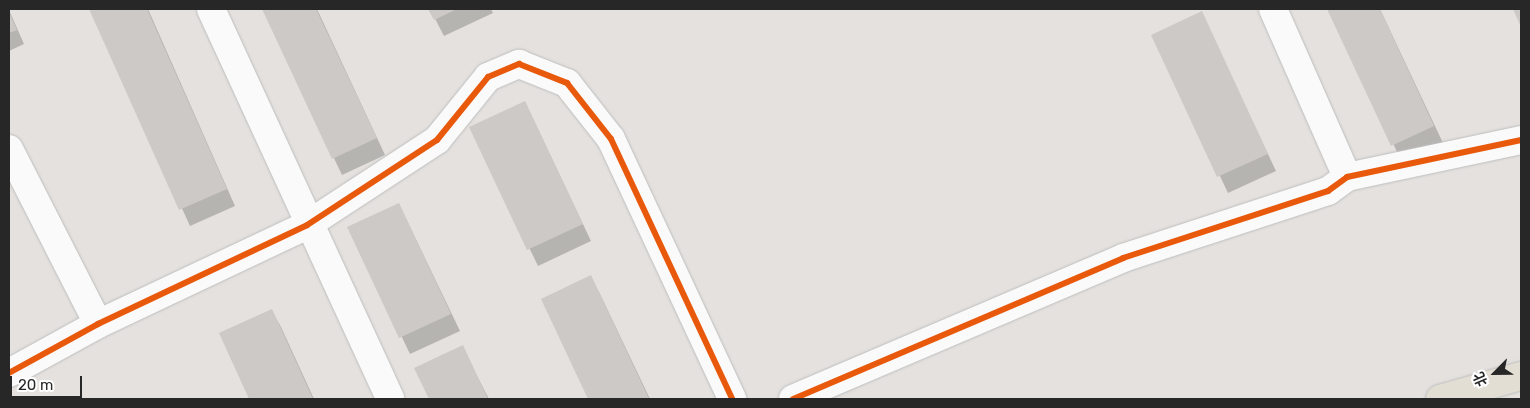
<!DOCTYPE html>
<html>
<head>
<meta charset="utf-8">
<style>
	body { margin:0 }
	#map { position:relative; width:1530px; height:408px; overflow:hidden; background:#e4e1de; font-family:Rubik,"Noto Sans SC",sans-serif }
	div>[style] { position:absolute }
	.shadow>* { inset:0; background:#0003 }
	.building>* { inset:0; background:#ccc9c7 }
	.roads { filter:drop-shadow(0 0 1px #bebebf) drop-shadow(0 0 1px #bebebf) }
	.minor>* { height:28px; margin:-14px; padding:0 14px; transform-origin:14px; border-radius:14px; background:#fbfafa }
	.major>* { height:28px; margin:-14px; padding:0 14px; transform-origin:14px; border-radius:14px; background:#e3ded3 }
	.cycleway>* { height:6px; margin:-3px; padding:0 3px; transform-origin:3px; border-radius:3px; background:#e8590c }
	span { translate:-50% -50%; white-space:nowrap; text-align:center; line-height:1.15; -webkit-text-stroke:4px #fff; paint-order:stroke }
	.frame { position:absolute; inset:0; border:10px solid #272727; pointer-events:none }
	.north { position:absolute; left:1470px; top:348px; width:50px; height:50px; -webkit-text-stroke:4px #fff; paint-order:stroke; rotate:247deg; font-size:14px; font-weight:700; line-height:20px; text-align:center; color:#272727 }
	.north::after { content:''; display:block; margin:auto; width:18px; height:22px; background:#272727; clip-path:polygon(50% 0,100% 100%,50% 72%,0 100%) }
	.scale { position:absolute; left:10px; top:376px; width:72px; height:22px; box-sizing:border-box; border:2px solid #272727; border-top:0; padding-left:6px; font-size:15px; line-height:18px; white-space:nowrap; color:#272727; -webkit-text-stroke:4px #fff; paint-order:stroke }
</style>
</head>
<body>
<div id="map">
	<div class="shadow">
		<div style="clip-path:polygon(91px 9px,148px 9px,235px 206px,190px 226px)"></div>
		<div style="clip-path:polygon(263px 9px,317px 9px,385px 155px,342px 175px)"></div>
		<div style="clip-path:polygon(430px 9px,491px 9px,493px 13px,444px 36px)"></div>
		<div style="clip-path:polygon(1328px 9px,1380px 9px,1443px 143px,1402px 162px)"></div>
		<div style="clip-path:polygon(9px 10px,24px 44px,9px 51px)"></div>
		<div style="clip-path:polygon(1201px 13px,1276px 171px,1228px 193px,1153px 35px)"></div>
		<div style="clip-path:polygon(525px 102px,591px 241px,538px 266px,471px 127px)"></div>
		<div style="clip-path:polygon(399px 204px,460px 331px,410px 354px,349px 227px)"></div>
		<div style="clip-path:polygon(590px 277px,600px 294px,650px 399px,589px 399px,542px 299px)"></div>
		<div style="clip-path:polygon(271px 310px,281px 327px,314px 399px,250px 399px,220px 333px)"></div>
		<div style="clip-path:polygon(462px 347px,489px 399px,430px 399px,416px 369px)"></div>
	</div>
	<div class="building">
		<div style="clip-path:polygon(89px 9px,147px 9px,227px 189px,179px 210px)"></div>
		<div style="clip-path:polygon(262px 9px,316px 9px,377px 138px,332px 159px)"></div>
		<div style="clip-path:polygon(428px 9px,457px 9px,434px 20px)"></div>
		<div style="clip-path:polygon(1327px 9px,1380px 9px,1434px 126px,1391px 146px)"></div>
		<div style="clip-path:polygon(1513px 9px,1521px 9px,1521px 27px)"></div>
		<div style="clip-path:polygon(1202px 11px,1268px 154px,1217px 177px,1151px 35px)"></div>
		<div style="clip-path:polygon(9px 12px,17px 30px,9px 33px)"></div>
		<div style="clip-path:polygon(525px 101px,583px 224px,527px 250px,469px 127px)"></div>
		<div style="clip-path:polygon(399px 203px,451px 314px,399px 338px,347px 227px)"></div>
		<div style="clip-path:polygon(591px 275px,649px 399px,588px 399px,541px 299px)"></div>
		<div style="clip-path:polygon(272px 309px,313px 399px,249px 399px,219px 333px)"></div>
		<div style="clip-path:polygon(463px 345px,488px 399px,429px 399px,414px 368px)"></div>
	</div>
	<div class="roads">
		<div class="minor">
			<div style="left:211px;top:9px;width:429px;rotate:65.3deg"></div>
			<div style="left:1273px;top:9px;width:184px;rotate:66.2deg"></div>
			<div style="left:9px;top:149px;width:196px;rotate:63deg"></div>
			<div style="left:9px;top:373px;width:102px;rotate:-28.8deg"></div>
			<div style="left:98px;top:324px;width:231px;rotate:-25.3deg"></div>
			<div style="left:307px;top:225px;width:155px;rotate:-33.2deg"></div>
			<div style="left:437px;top:140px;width:81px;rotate:-51deg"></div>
			<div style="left:488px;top:77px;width:34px;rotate:-23deg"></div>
			<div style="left:519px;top:64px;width:52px;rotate:21.6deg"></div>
			<div style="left:567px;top:83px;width:71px;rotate:51.8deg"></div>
			<div style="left:611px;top:139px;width:287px;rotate:65deg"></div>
			<div style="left:793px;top:399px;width:359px;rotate:-23.1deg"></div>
			<div style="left:1123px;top:258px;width:216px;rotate:-18.1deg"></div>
			<div style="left:1328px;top:191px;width:24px;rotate:-36deg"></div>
			<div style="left:1347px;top:177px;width:178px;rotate:-12deg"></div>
		</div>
		<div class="major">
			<div style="left:1440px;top:399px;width:84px;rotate:-15.9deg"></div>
		</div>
	</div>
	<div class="cycleway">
		<div style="left:9px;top:373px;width:102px;rotate:-28.8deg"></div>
		<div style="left:98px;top:324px;width:231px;rotate:-25.3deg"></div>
		<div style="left:307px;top:225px;width:155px;rotate:-33.2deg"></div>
		<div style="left:437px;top:140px;width:81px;rotate:-51deg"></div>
		<div style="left:488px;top:77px;width:34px;rotate:-23deg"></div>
		<div style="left:519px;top:64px;width:52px;rotate:21.6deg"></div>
		<div style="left:567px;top:83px;width:71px;rotate:51.8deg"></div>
		<div style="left:611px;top:139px;width:287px;rotate:65deg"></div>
		<div style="left:793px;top:399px;width:359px;rotate:-23.1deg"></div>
		<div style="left:1123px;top:258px;width:216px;rotate:-18.1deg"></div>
		<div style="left:1328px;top:191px;width:24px;rotate:-36deg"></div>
		<div style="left:1347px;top:177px;width:178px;rotate:-12deg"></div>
	</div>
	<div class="frame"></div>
	<div class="north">北</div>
	<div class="scale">20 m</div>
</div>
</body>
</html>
